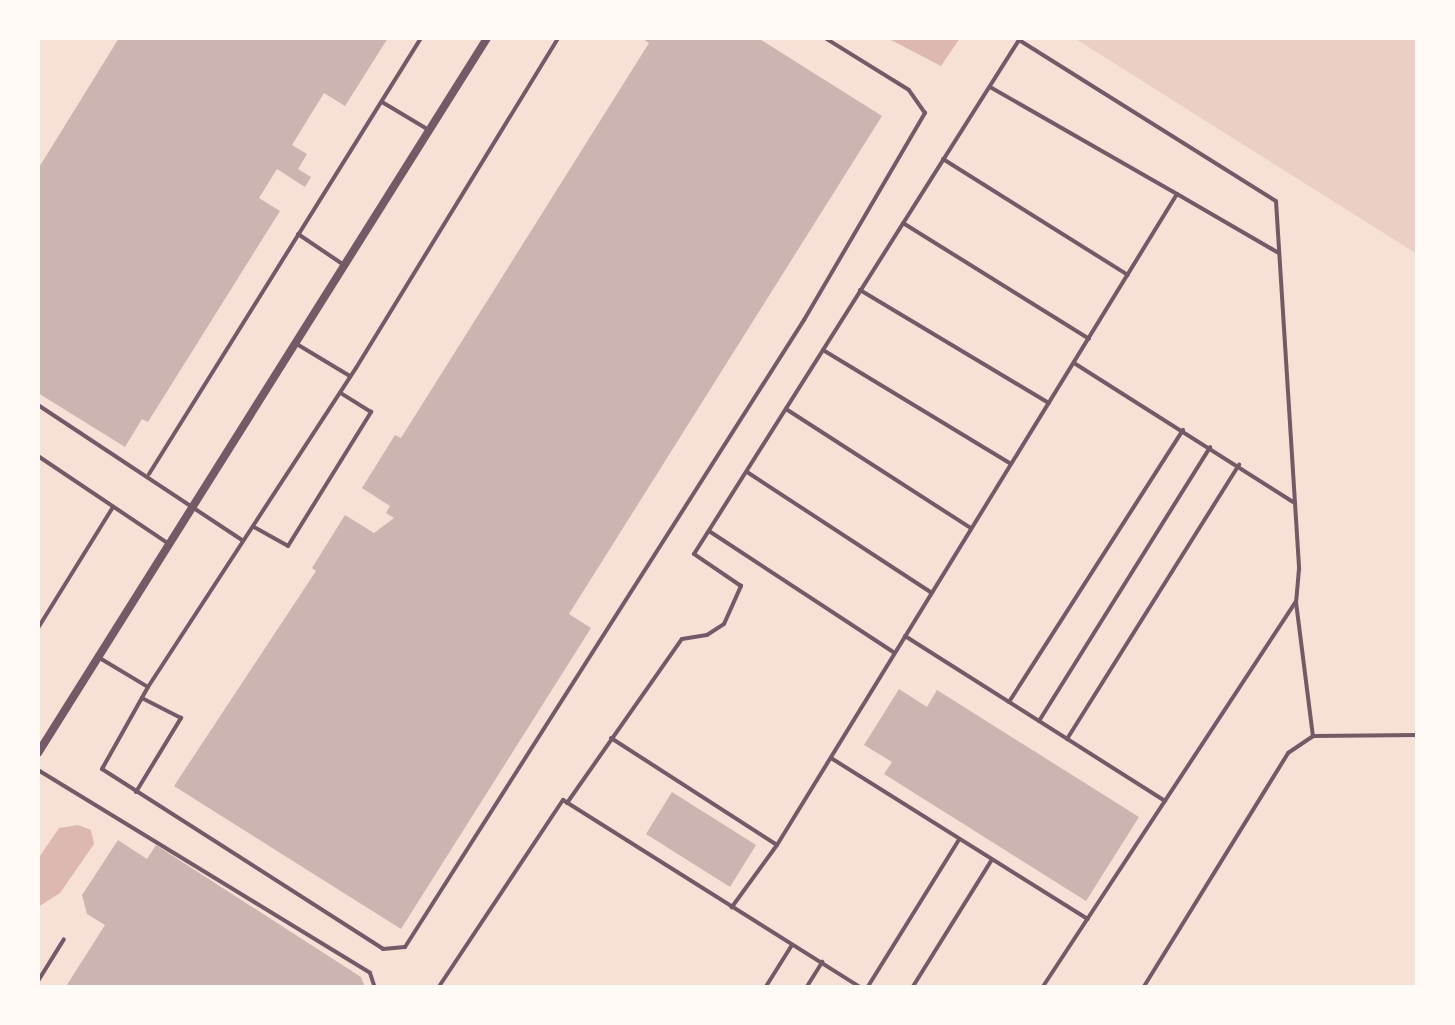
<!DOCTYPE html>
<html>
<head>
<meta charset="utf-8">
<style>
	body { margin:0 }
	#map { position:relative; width:1455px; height:1025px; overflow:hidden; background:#f7e1d7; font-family:Inter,sans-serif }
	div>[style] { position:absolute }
	.green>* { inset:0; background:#ebcfc5 }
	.water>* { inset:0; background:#dcb8b0 }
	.building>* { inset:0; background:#ccb4b1 }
	.service>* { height:4px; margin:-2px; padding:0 2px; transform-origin:2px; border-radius:2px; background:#755966 }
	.tertiary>* { height:8px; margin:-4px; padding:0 4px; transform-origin:4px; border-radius:4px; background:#755966 }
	span { translate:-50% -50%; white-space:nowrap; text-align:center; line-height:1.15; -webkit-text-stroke:9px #fffaf5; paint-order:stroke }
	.frame { position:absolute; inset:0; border:40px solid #fffaf5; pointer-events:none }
</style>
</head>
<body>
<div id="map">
	<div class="green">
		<div style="clip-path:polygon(1074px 38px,1417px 38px,1417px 254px)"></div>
	</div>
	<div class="water">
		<div style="clip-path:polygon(887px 38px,960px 38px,941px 66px)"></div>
		<div style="clip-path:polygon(78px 825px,91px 830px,94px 844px,60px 893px,38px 907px,38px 859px,59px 828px)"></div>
	</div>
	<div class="building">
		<div style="clip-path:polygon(119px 38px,388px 38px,345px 106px,324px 93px,292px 145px,307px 154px,298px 169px,311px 177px,305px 187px,277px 169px,259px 198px,280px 211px,148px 422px,142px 419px,125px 447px,38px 393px,38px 169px)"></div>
		<div style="clip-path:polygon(641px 38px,758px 38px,882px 116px,569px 614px,591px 628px,401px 929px,174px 786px,316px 571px,312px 568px,345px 515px,374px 533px,394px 518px,386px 513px,390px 506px,362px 488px,395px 435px,401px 438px,649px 43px)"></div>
		<div style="clip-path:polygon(899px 689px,927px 707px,937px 690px,1139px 817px,1086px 901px,884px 774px,892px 762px,864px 745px)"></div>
		<div style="clip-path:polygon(672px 792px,756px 845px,730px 887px,646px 834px)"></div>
		<div style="clip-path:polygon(118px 840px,147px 859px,156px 845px,361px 977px,365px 988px,65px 988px,105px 925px,87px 914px,82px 895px)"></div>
	</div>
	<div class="service">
		<div style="left:990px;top:87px;width:215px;rotate:29.8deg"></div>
		<div style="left:382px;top:102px;width:55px;rotate:30.8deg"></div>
		<div style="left:943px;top:159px;width:218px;rotate:32.1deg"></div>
		<div style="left:903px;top:223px;width:219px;rotate:31.9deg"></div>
		<div style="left:298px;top:234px;width:55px;rotate:34deg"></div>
		<div style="left:860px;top:290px;width:220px;rotate:30.9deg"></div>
		<div style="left:295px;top:343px;width:64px;rotate:31deg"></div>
		<div style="left:823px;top:350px;width:220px;rotate:31.2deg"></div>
		<div style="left:1074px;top:363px;width:259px;rotate:32.4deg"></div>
		<div style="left:38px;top:405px;width:245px;rotate:33.5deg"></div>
		<div style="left:786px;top:409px;width:220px;rotate:32.8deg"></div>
		<div style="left:38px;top:456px;width:154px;rotate:33.9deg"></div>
		<div style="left:747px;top:472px;width:221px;rotate:33.2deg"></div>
		<div style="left:149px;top:474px;width:514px;rotate:-58.04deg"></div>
		<div style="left:254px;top:527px;width:39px;rotate:29deg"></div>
		<div style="left:288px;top:546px;width:158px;rotate:-58.2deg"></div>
		<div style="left:371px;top:412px;width:36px;rotate:-148deg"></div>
		<div style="left:709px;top:531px;width:220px;rotate:33.3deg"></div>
		<div style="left:38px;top:628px;width:142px;rotate:-58.2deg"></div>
		<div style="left:905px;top:636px;width:308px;rotate:32.4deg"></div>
		<div style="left:98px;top:657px;width:58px;rotate:31deg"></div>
		<div style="left:148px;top:687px;width:94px;rotate:119.3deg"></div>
		<div style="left:102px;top:769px;width:334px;rotate:32.6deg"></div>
		<div style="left:383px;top:949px;width:22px;rotate:-5deg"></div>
		<div style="left:405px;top:947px;width:743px;rotate:-57.53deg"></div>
		<div style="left:804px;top:320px;width:240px;rotate:-59.7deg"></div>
		<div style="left:925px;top:113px;width:28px;rotate:-125deg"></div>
		<div style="left:909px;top:90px;width:99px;rotate:-148.2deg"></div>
		<div style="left:148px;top:687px;width:381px;rotate:-56.9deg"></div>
		<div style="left:356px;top:368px;width:387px;rotate:-58.5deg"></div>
		<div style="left:1009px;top:702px;width:323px;rotate:-57.4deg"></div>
		<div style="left:1039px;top:721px;width:323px;rotate:-58deg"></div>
		<div style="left:611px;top:738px;width:197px;rotate:32.8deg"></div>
		<div style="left:777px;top:845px;width:77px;rotate:126deg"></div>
		<div style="left:1067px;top:739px;width:324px;rotate:-57.9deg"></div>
		<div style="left:831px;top:758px;width:303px;rotate:32.1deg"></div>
		<div style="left:38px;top:770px;width:389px;rotate:31.4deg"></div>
		<div style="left:370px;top:973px;width:16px;rotate:72deg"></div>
		<div style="left:136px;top:792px;width:87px;rotate:-58.7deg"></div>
		<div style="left:181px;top:718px;width:44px;rotate:-152.9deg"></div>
		<div style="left:567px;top:803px;width:200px;rotate:-55deg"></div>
		<div style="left:682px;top:639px;width:25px;rotate:-9deg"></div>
		<div style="left:707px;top:635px;width:20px;rotate:-33deg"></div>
		<div style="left:724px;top:624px;width:42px;rotate:-65.9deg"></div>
		<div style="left:741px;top:586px;width:57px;rotate:-145.8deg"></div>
		<div style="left:694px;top:554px;width:608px;rotate:-57.7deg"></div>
		<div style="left:1019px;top:40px;width:303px;rotate:32.1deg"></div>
		<div style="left:1276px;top:201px;width:369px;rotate:86.4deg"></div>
		<div style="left:1299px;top:569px;width:33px;rotate:95deg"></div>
		<div style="left:777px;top:845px;width:764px;rotate:-58.43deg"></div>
		<div style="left:1177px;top:194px;width:116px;rotate:30.1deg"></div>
		<div style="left:38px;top:981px;width:49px;rotate:-58.2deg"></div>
		<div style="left:438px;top:988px;width:226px;rotate:-56.4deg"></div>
		<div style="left:563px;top:800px;width:353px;rotate:32.2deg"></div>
		<div style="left:765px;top:988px;width:51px;rotate:-57.9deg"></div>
		<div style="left:806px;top:988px;width:31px;rotate:-58deg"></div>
		<div style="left:867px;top:988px;width:173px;rotate:-58.2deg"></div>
		<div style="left:912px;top:988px;width:150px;rotate:-58.1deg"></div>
		<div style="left:1042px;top:988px;width:462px;rotate:-56.7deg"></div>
		<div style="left:1296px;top:602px;width:135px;rotate:82.8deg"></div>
		<div style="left:1143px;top:988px;width:276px;rotate:-58.3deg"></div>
		<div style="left:1288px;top:753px;width:30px;rotate:-34deg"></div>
		<div style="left:1313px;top:736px;width:105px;rotate:-0.5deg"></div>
	</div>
	<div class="tertiary">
		<div style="left:38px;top:753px;width:844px;rotate:-57.87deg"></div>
	</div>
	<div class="frame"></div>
</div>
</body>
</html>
